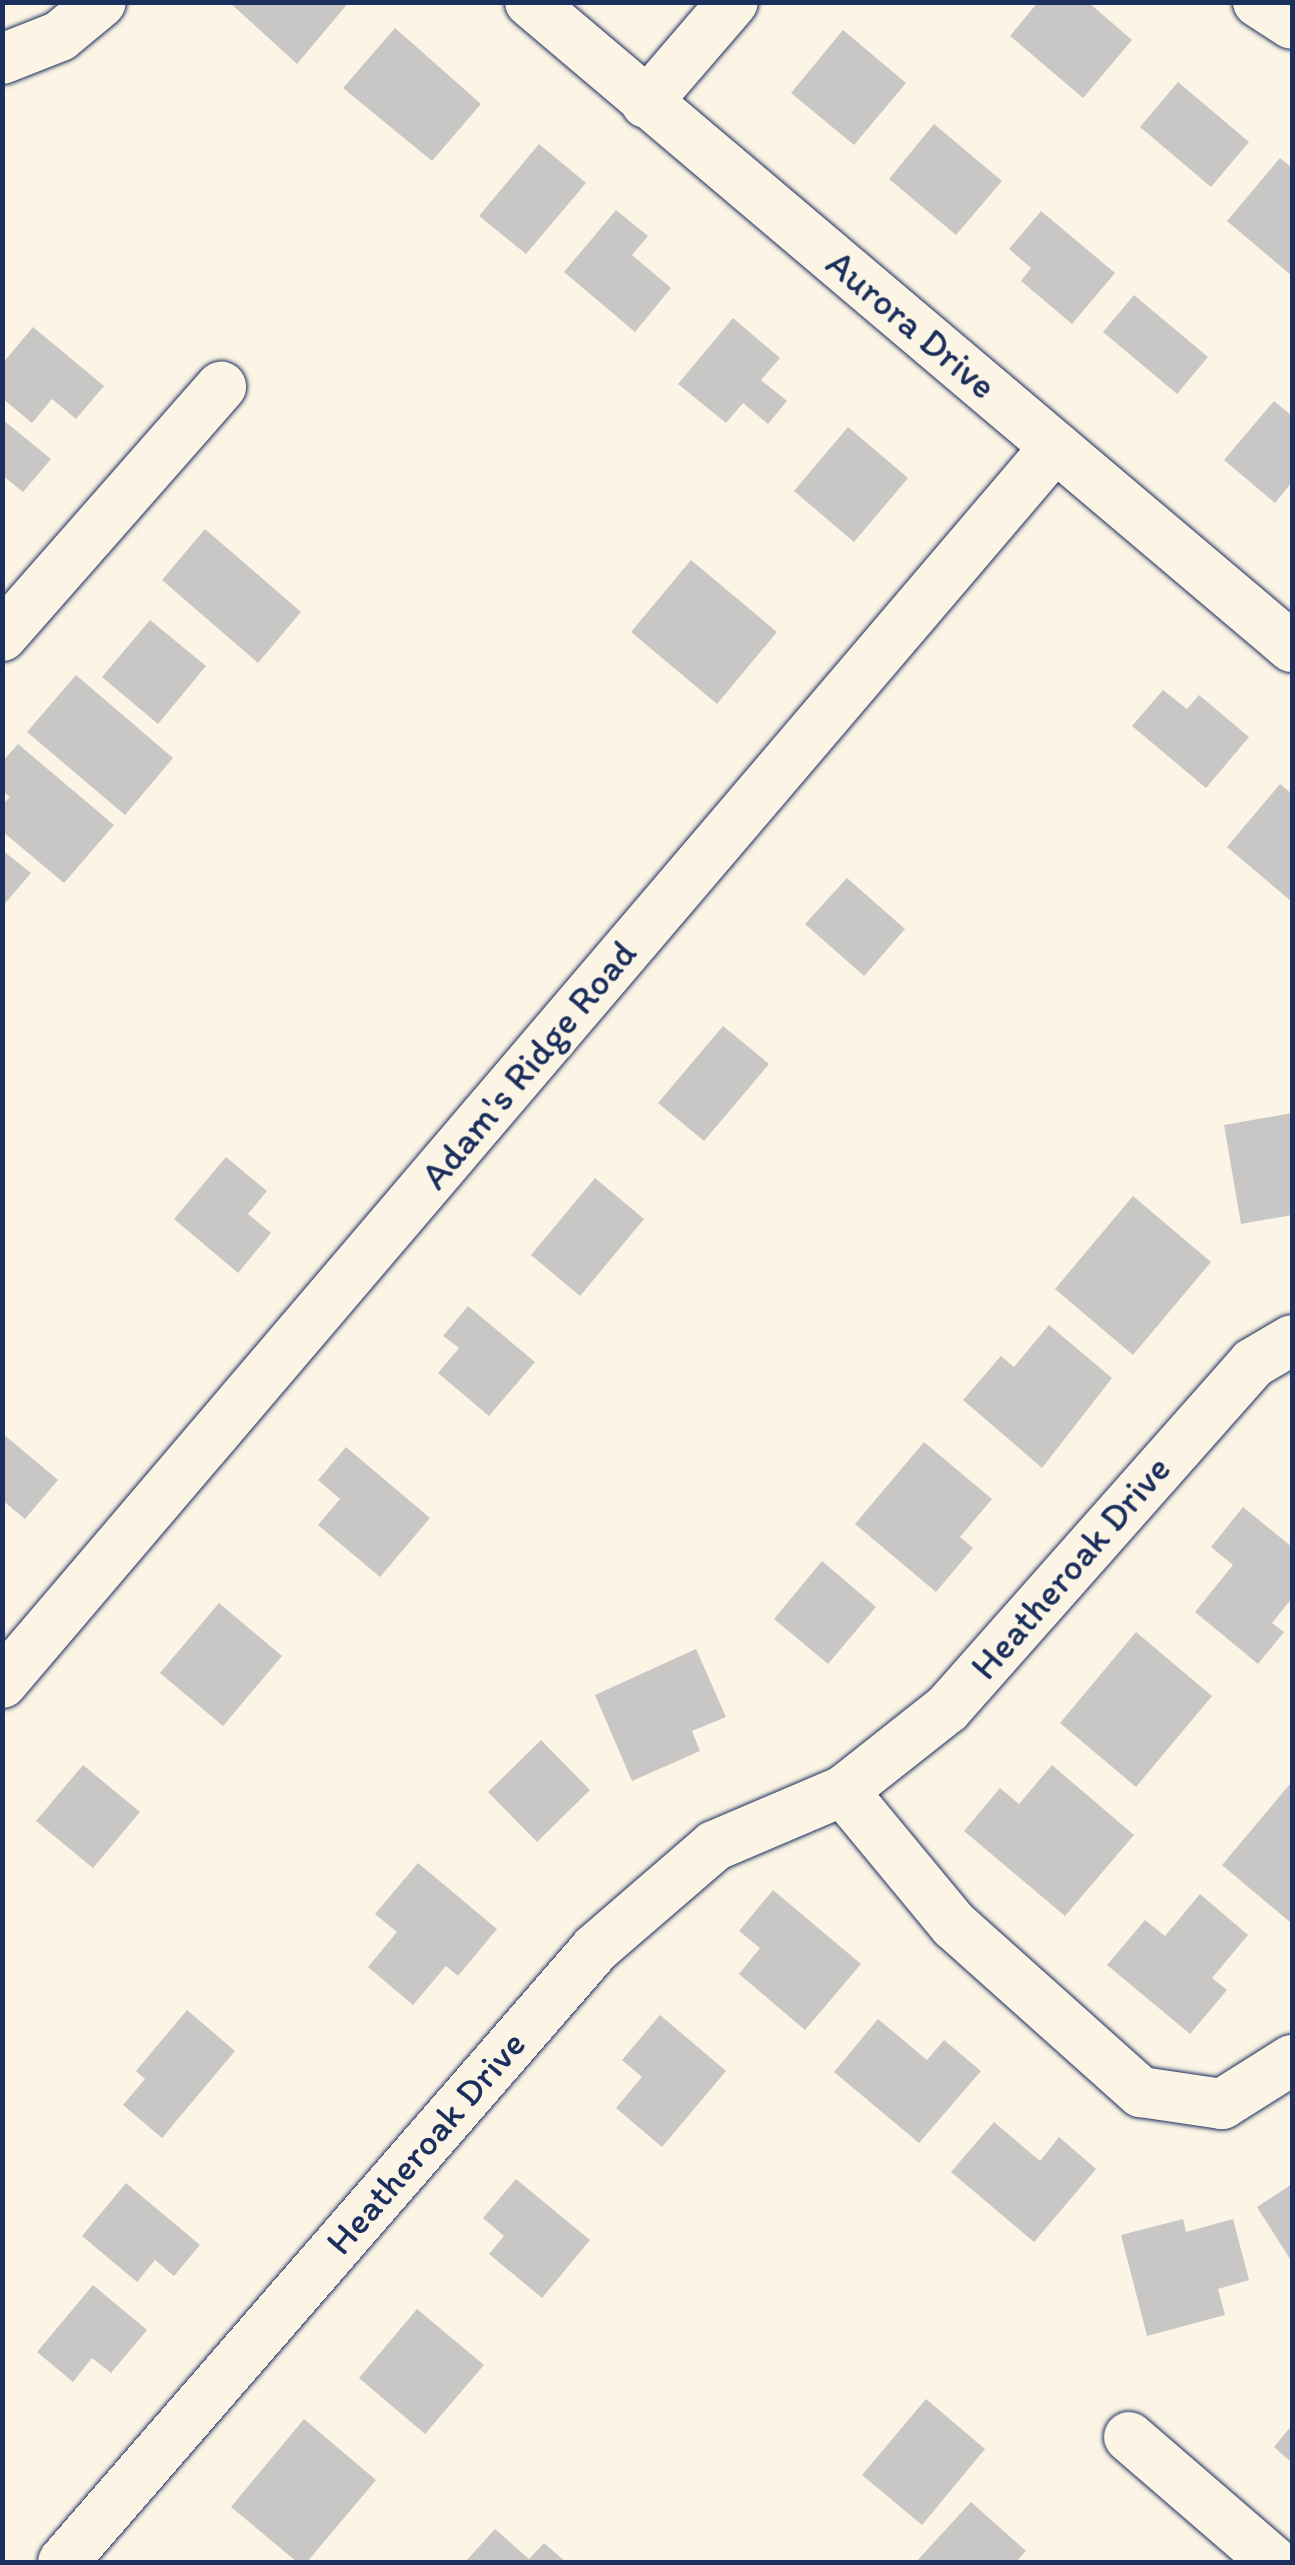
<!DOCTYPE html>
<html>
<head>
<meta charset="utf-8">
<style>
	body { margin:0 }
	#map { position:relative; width:1295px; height:2565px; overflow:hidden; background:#fcf5e5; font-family:Itim,sans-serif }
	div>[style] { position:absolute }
	.building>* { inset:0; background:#c8c7c6 }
	.roads { filter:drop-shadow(0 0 2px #1b2f5e) drop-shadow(0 0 2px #1b2f5e) }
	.minor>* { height:50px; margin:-25px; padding:0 25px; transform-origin:25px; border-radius:25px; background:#fcf5e5 }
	span { translate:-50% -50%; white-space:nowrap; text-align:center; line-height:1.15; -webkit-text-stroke:8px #fcf5e5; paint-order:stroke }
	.street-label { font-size:38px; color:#1b2f5e }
	.frame { position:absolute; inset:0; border:5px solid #1b2f5e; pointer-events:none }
</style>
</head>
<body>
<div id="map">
	<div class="building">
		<div style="clip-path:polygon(229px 2px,349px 2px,297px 64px)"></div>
		<div style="clip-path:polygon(1038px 2px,1088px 2px,1132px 40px,1083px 98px,1010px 36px)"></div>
		<div style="clip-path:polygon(395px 28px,481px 104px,432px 161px,343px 88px)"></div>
		<div style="clip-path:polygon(843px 30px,906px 83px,854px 145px,791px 93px)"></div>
		<div style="clip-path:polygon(1178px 82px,1249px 142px,1211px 187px,1140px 127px)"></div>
		<div style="clip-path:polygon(934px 124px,1002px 181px,956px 235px,889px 179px)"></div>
		<div style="clip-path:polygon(539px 144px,586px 183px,526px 254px,479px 216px)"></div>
		<div style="clip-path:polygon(1280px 158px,1292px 168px,1292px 276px,1227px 221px)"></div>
		<div style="clip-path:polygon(616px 210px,648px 236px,632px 255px,671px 288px,635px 332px,564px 272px)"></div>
		<div style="clip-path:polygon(1041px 211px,1115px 273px,1072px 324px,1021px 281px,1031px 268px,1009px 249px)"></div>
		<div style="clip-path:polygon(1134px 295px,1208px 357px,1177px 394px,1103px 332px)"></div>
		<div style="clip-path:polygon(733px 318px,780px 358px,761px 380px,787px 401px,768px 424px,743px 403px,726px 423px,678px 384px)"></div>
		<div style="clip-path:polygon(33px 327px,104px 386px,76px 419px,52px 399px,32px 423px,2px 398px,2px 364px)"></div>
		<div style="clip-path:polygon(1274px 401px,1292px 416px,1292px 482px,1275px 503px,1224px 460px)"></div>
		<div style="clip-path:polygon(2px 419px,51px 459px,23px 492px,2px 475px)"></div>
		<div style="clip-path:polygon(848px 427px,908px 478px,854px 542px,794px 491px)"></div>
		<div style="clip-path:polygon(205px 529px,301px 612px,258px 663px,162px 580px)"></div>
		<div style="clip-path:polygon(691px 560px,777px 632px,717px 704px,631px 632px)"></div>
		<div style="clip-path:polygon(150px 620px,206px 666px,158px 724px,102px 677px)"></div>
		<div style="clip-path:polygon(76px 675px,173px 758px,125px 815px,27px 732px)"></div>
		<div style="clip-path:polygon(1163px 690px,1187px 709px,1199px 695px,1249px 737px,1206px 788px,1132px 726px)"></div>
		<div style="clip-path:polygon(18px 744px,114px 825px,64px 883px,2px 831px,2px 805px,10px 797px,2px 791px,2px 762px)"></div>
		<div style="clip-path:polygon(1280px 784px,1292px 794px,1292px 902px,1227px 847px)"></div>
		<div style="clip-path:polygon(2px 850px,31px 873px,2px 907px)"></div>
		<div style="clip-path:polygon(847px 878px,905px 929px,864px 976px,805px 924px)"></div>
		<div style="clip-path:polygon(723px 1026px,769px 1064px,704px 1141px,658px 1103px)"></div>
		<div style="clip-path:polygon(1292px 1113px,1292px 1215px,1241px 1224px,1224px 1125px)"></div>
		<div style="clip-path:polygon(226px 1157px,267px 1191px,248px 1214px,271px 1233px,238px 1273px,174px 1219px)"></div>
		<div style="clip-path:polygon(595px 1178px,644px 1219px,580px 1296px,531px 1255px)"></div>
		<div style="clip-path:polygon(1133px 1196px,1211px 1262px,1133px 1355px,1055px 1289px)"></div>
		<div style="clip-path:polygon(468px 1306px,535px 1362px,489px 1416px,438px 1373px,459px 1348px,443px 1336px)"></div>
		<div style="clip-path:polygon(1049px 1325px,1112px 1378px,1042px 1468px,963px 1400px,1001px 1356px,1014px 1367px)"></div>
		<div style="clip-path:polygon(2px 1433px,58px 1480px,25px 1519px,2px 1500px)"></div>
		<div style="clip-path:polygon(924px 1442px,992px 1499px,960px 1537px,973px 1548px,936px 1592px,855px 1524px)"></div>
		<div style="clip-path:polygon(346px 1447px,430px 1518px,380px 1577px,318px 1525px,340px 1499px,318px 1480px)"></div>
		<div style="clip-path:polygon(1243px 1507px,1292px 1547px,1292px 1598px,1272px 1623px,1284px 1632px,1258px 1664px,1195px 1612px,1233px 1565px,1211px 1547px)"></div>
		<div style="clip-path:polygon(822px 1561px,876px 1607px,828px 1664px,774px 1619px)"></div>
		<div style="clip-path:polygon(219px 1603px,282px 1656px,223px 1726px,160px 1673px)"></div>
		<div style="clip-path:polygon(1136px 1632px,1212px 1696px,1136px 1787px,1060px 1723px)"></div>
		<div style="clip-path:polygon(696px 1649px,726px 1717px,692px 1731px,700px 1751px,632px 1781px,595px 1695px)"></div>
		<div style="clip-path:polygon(541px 1740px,590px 1790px,537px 1842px,488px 1792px)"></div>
		<div style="clip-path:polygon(83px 1765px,140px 1812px,93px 1868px,36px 1821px)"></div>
		<div style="clip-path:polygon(1052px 1765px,1134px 1835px,1065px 1916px,964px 1831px,1000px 1788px,1019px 1804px)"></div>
		<div style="clip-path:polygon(1290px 1784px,1292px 1786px,1290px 1922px,1222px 1865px)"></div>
		<div style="clip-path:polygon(418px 1863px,497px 1929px,458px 1976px,446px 1966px,413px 2005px,368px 1967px,397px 1932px,375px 1914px)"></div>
		<div style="clip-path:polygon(773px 1890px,861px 1964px,805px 2030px,739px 1974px,760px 1948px,739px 1931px)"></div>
		<div style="clip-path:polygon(1200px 1894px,1248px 1935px,1212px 1978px,1227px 1990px,1190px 2034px,1107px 1965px,1145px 1920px,1165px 1936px)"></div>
		<div style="clip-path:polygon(187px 2010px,235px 2051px,162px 2138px,123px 2105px,145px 2079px,136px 2071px)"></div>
		<div style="clip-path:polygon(660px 2015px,726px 2071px,662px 2147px,616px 2108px,642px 2077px,622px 2060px)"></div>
		<div style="clip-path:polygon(878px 2019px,927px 2060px,944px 2040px,981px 2071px,919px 2143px,834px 2072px)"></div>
		<div style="clip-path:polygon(994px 2122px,1040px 2161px,1059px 2137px,1096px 2169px,1034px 2242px,951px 2172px)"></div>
		<div style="clip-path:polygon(516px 2179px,590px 2240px,542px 2298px,489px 2254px,504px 2236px,483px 2218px)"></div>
		<div style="clip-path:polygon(126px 2183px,200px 2245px,174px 2276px,155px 2260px,137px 2282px,82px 2236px)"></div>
		<div style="clip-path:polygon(1292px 2184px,1292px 2262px,1257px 2207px)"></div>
		<div style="clip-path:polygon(1183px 2219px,1186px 2232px,1233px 2219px,1249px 2280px,1218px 2289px,1225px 2315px,1147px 2336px,1121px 2235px)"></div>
		<div style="clip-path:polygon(93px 2285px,147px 2330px,111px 2373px,92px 2358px,73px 2382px,37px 2352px)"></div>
		<div style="clip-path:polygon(417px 2309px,484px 2365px,425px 2434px,359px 2378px)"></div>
		<div style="clip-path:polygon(926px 2399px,985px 2449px,922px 2525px,862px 2475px)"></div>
		<div style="clip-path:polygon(304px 2419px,376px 2480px,307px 2562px,297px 2562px,231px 2507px)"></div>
		<div style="clip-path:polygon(1292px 2425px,1292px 2463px,1274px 2447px)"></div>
		<div style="clip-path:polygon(971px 2502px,1026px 2551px,1016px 2562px,916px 2562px)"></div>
		<div style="clip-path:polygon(495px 2529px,529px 2559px,544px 2543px,566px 2562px,465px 2562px)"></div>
	</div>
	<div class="roads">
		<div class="minor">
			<div style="left:530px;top:2px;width:998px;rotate:40.25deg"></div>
			<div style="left:1258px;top:2px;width:40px;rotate:32.9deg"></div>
			<div style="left:2px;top:59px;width:62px;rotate:-21.6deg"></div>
			<div style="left:60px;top:36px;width:53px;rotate:-39.7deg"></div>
			<div style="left:646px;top:103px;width:133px;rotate:-49.3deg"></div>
			<div style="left:2px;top:636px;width:332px;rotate:-48.7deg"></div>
			<div style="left:2px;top:1683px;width:1624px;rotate:-49.57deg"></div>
			<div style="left:843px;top:1791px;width:174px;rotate:50.4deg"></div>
			<div style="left:954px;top:1925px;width:251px;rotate:41.8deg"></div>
			<div style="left:1141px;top:2092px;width:82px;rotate:8.4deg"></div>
			<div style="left:1222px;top:2104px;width:83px;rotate:-32.2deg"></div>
			<div style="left:1129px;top:2437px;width:191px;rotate:40.8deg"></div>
			<div style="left:63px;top:2562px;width:813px;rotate:-49.04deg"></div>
			<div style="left:596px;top:1948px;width:156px;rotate:-40.8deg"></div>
			<div style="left:714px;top:1846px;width:140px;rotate:-23.1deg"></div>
			<div style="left:843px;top:1791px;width:132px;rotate:-38.3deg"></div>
			<div style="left:947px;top:1709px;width:462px;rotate:-48.5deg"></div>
			<div style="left:1253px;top:1363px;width:45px;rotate:-30.5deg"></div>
		</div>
	</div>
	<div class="street-label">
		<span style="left:911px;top:325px;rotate:40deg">Aurora Drive</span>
		<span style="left:529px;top:1065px;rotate:-50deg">Adam's Ridge Road</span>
		<span style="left:1071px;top:1568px;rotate:-49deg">Heatheroak Drive</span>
		<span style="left:426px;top:2143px;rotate:-49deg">Heatheroak Drive</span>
	</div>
	<div class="frame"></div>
</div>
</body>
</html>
